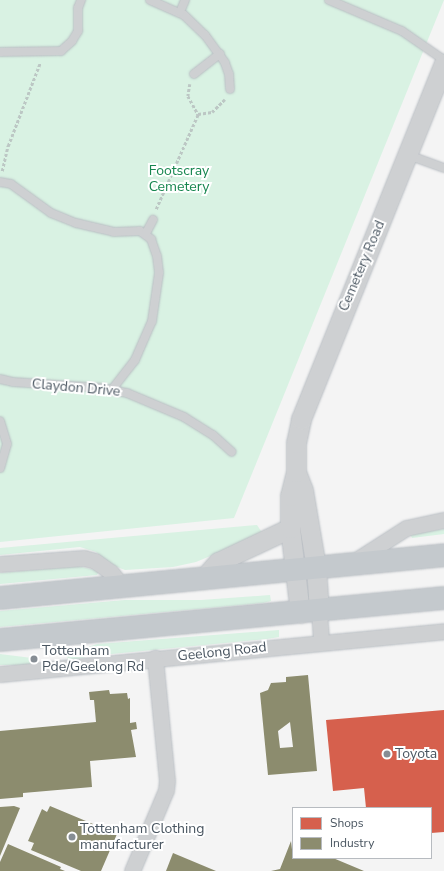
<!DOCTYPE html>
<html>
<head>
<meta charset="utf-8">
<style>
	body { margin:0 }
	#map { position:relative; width:444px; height:871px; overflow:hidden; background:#f4f4f4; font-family:"Nunito Sans",sans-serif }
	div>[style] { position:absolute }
	.green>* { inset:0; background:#d9f2e3 }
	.shops>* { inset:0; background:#d6604d }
	.industry>* { inset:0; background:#8c8c6e }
	.path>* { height:2.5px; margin-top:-1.25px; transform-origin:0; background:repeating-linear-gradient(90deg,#bcc7c4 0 3px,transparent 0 5px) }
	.roads { filter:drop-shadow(0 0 1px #b9bec3) drop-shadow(0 0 1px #b9bec3) }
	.service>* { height:8px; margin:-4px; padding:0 4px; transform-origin:4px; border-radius:4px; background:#ced0d2 }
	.minor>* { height:15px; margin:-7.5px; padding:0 7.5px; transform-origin:7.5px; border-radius:7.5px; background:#ced0d2 }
	.tertiary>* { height:19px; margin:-9.5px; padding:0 9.5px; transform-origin:9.5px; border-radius:9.5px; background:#ced0d2 }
	.trunk>* { height:22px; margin:-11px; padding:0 11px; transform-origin:11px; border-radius:11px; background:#c4c9cd }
	.dots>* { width:11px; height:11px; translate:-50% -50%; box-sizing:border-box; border:2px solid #fff; border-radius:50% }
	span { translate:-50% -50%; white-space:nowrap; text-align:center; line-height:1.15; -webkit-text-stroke:4px #fff; paint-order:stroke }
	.park-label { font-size:14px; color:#17864f }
	.street-label { font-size:14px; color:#4a5661 }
	.poi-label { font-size:14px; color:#4a5661 }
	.left { translate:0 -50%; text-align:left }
	.legend { position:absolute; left:292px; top:807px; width:140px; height:52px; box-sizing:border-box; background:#fff; border:1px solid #b7bbc0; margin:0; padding:5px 7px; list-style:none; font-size:12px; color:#4a5661 }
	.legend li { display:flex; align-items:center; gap:8px; height:20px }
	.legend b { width:20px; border:1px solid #b7bbc0 }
</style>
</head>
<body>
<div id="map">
	<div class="green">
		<div style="clip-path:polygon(0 0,444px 0,234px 518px,0 542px)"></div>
		<div style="clip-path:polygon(257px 525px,263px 534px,196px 562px,173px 567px,125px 570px,112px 565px,96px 552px,80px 547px,0 555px,0 548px)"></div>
		<div style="clip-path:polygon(444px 529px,444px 534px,412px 538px,410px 534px)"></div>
		<div style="clip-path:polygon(78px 566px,99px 571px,97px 575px,0 584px,0 573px)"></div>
		<div style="clip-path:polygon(270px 595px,271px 601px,263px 603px,0 627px,0 611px,125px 600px,201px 600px)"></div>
		<div style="clip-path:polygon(279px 630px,279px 637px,267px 639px,91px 656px,68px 661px,67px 654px,97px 644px)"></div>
		<div style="clip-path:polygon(0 654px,32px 658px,33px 665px,0 665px)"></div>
	</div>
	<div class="shops">
		<div style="clip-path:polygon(444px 710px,444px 832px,431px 833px,431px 808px,366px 808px,364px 788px,333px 791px,326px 720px)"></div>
	</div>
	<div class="industry">
		<div style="clip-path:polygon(evenodd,308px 675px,317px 771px,268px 775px,260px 693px,268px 690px,271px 683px,286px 682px,286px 677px,308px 675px,290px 722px,293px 747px,280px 748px,278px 731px,290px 722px)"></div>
		<div style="clip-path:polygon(109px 690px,110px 694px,127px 693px,128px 699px,130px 698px,130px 723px,136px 722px,137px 729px,131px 730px,136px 757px,90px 761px,92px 787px,23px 793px,23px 797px,0 799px,0 731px,96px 722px,94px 700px,90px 700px,89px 692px)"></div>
		<div style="clip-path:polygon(14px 806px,20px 808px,0 856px,0 807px)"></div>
		<div style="clip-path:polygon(50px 806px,117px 834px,101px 871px,81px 871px,31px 850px,34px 843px,28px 841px,42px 809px,47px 812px)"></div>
		<div style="clip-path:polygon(291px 841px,293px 858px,333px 858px,364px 871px,271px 871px,280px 869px)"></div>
		<div style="clip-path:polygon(8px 844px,61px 867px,60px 869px,65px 871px,0 871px,0 862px)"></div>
		<div style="clip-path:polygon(173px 853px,216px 871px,166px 871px)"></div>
	</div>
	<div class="path">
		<div style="left:190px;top:84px;width:12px;rotate:99deg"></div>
		<div style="left:188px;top:96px;width:21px;rotate:61deg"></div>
		<div style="left:198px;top:114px;width:14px;rotate:-8deg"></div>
		<div style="left:212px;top:112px;width:18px;rotate:-45deg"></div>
		<div style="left:2px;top:171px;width:26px;rotate:-77deg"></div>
		<div style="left:8px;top:146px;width:89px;rotate:-68.9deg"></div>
		<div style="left:156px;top:209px;width:104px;rotate:-66.1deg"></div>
	</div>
	<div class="roads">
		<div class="service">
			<div style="left:150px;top:0;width:37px;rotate:24deg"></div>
			<div style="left:184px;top:15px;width:29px;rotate:44deg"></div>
			<div style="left:205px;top:35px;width:34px;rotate:54deg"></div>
			<div style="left:225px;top:63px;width:12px;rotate:70deg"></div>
			<div style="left:229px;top:74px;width:15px;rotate:86deg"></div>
			<div style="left:329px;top:0;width:79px;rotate:23deg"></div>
			<div style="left:402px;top:31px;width:51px;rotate:34.6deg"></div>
			<div style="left:180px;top:12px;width:13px;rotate:-67deg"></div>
			<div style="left:0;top:52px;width:61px;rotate:-0.9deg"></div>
			<div style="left:61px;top:51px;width:15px;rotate:-42deg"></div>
			<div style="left:72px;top:41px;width:12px;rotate:-59deg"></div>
			<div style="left:78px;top:31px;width:23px;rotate:-90deg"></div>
			<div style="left:78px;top:8px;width:9px;rotate:-69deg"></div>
			<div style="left:194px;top:74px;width:33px;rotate:-38deg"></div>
			<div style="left:408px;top:155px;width:38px;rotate:20deg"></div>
			<div style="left:0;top:182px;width:11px;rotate:10deg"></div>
			<div style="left:11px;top:184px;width:49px;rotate:35.9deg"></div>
			<div style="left:51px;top:213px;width:27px;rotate:22deg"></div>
			<div style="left:76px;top:223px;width:39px;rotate:13deg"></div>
			<div style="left:114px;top:232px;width:26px;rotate:-2deg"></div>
			<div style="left:140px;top:231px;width:14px;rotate:36deg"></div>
			<div style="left:151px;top:239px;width:18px;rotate:71deg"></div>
			<div style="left:157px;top:256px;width:17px;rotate:83deg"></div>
			<div style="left:159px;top:273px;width:49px;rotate:98.3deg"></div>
			<div style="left:152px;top:321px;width:43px;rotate:113.6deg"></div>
			<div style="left:135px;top:360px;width:37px;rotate:128deg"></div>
			<div style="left:146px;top:233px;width:15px;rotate:-62deg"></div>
			<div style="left:0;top:379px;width:13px;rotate:13deg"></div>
			<div style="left:13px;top:382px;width:90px;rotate:3.8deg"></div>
			<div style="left:103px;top:388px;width:25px;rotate:12deg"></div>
			<div style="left:127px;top:393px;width:62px;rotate:22.8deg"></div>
			<div style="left:184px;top:417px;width:34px;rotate:32deg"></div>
			<div style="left:213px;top:435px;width:25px;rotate:42deg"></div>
			<div style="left:0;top:421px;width:24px;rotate:73deg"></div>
			<div style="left:7px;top:444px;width:25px;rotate:106deg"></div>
		</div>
		<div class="minor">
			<div style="left:353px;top:562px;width:63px;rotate:-32.7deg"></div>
			<div style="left:406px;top:528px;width:39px;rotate:-12deg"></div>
			<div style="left:0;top:564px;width:84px;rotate:-4.1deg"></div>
			<div style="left:84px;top:558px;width:11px;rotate:15deg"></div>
			<div style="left:95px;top:561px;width:19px;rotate:35deg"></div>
			<div style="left:111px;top:572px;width:18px;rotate:52deg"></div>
			<div style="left:319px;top:611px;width:31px;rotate:86deg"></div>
			<div style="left:0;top:674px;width:446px;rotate:-5.5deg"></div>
			<div style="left:132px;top:871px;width:88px;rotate:-67.2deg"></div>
			<div style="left:166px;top:790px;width:9px;rotate:-84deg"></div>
			<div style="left:167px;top:781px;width:124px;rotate:-95.6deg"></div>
		</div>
		<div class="tertiary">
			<div style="left:296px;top:472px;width:19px;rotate:69deg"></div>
			<div style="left:303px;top:490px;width:78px;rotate:80.4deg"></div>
			<div style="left:316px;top:567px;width:44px;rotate:86.1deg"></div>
			<div style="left:203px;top:579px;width:23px;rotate:-49deg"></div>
			<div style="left:218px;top:562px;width:80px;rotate:-25.3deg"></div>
			<div style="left:300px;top:613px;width:86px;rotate:-96.7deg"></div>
			<div style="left:290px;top:528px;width:32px;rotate:-90deg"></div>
			<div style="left:290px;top:496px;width:25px;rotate:-76deg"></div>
			<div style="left:296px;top:472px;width:29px;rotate:-90deg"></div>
			<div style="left:296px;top:443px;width:25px;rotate:-78deg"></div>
			<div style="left:301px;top:419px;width:383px;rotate:-68.1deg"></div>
		</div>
		<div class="trunk">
			<div style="left:0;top:598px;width:446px;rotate:-5.5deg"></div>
			<div style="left:0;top:640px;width:446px;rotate:-5.4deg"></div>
		</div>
	</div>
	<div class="dots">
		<div style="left:34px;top:659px;background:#868d94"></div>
		<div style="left:387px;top:754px;background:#868d94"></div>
		<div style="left:72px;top:837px;background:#868d94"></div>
	</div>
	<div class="park-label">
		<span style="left:179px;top:179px">Footscray<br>Cemetery</span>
	</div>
	<div class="street-label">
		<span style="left:362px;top:266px;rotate:-67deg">Cemetery Road</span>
		<span style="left:76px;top:388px;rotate:5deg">Claydon Drive</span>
		<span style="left:222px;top:652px;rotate:-6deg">Geelong Road</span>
	</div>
	<div class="poi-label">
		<span class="left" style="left:42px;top:659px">Tottenham<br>Pde/Geelong Rd</span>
		<span class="left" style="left:395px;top:754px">Toyota</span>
		<span class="left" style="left:80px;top:837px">Tottenham Clothing<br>manufacturer</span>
	</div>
	<ul class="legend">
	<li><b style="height:11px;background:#d6604d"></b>Shops</li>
	<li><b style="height:11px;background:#8c8c6e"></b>Industry</li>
	</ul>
</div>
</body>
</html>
